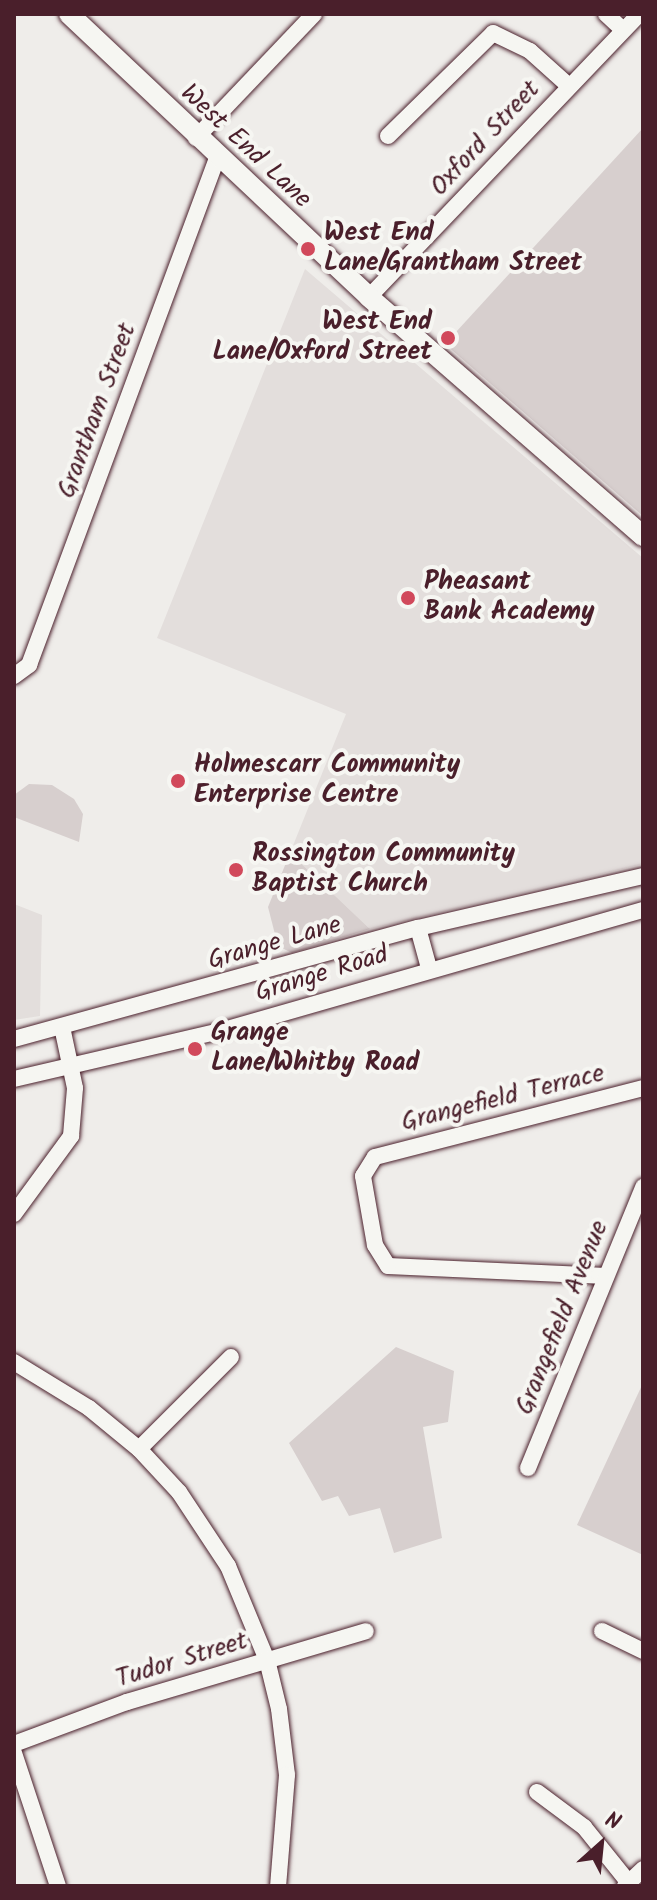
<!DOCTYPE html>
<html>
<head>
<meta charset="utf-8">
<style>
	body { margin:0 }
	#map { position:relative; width:657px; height:1900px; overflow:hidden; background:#efedea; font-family:Kalam,sans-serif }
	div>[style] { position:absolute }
	.built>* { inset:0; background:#e3dedc }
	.green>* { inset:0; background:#d7cfce }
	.roads { filter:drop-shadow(0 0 2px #4a1f2b) drop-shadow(0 0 2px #4a1f2b) }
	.minor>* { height:16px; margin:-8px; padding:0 8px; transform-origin:8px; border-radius:8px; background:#f6f6f2 }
	.tertiary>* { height:20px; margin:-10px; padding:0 10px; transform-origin:10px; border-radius:10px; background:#f6f6f2 }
	.dots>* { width:22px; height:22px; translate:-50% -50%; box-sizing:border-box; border:4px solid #f6f6f2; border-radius:50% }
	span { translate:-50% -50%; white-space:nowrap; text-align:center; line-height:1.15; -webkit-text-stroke:8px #f6f6f2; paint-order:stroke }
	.street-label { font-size:26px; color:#4a1f2b }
	.poi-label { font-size:26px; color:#4a1f2b; font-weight:700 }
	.left { translate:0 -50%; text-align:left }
	.right { translate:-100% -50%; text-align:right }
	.frame { position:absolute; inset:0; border:16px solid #4a1f2b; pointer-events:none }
	.north { position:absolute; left:561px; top:1804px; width:80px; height:80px; -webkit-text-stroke:6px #f6f6f2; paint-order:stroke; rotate:27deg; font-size:22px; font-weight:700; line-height:32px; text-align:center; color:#4a1f2b }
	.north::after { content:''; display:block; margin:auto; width:28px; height:36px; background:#4a1f2b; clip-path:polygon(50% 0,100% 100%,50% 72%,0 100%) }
</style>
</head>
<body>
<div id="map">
	<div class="built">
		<div style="clip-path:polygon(305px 269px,643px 558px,643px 864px,370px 929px,290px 853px,346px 714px,157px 638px)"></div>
		<div style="clip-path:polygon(14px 904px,42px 915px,40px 1016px,14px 1020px)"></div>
	</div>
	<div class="green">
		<div style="clip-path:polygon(643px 128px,643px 516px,445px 344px)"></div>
		<div style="clip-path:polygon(29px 784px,52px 785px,74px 799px,83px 814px,79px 842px,14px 817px,14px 795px)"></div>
		<div style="clip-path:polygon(290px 853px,370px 929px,292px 953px,278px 946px,268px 907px)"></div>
		<div style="clip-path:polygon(396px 1347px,454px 1371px,448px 1422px,423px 1427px,442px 1538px,394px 1553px,380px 1508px,349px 1516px,338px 1496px,322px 1501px,289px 1443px)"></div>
		<div style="clip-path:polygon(643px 1383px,643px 1555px,577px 1525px)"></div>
	</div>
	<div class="roads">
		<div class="minor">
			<div style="left:606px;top:14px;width:23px;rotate:43deg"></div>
			<div style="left:388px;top:136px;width:147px;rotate:-44.4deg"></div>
			<div style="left:493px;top:33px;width:41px;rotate:25.9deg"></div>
			<div style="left:530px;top:51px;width:52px;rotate:41.9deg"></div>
			<div style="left:196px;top:138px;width:171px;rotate:-46.4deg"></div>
			<div style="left:369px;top:297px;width:391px;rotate:-46.3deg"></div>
			<div style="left:14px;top:676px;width:19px;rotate:-36deg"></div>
			<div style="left:29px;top:665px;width:541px;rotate:-69.65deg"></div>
			<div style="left:418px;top:928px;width:41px;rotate:74.6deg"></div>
			<div style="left:14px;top:1039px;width:419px;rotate:-15.4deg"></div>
			<div style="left:418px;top:928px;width:231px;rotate:-13deg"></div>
			<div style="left:14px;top:1079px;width:216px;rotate:-13.1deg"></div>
			<div style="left:224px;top:1030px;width:436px;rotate:-16deg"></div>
			<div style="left:14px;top:1214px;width:97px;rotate:-53.8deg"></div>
			<div style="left:71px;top:1136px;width:48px;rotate:-85.2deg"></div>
			<div style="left:75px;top:1088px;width:62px;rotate:-102deg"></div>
			<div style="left:606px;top:1276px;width:218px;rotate:-177.4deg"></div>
			<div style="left:388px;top:1266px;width:25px;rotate:-122deg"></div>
			<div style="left:375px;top:1245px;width:70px;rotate:-99.9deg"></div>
			<div style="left:363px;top:1176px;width:22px;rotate:-58deg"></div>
			<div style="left:375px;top:1157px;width:277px;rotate:-14.4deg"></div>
			<div style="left:14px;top:1362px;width:88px;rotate:31.5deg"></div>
			<div style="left:89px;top:1408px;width:65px;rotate:39.4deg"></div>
			<div style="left:139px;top:1449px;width:59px;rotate:47.1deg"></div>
			<div style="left:179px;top:1492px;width:89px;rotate:56.5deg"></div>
			<div style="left:228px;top:1566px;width:102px;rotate:67.5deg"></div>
			<div style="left:267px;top:1660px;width:50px;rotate:76.2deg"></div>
			<div style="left:279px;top:1709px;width:66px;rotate:83.1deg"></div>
			<div style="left:287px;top:1775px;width:111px;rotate:94.6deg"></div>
			<div style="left:139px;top:1449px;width:130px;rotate:-45deg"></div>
			<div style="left:528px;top:1468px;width:304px;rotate:-67.7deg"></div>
			<div style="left:602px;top:1631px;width:46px;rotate:26deg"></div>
			<div style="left:14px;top:1744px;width:121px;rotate:-20.4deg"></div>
			<div style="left:127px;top:1702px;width:249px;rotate:-16.5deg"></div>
			<div style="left:14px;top:1753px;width:140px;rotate:71.7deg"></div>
			<div style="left:537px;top:1792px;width:59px;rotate:36.7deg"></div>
			<div style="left:584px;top:1827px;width:72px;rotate:51.2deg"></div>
			<div style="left:625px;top:1886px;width:25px;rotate:-43deg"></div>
		</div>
		<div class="tertiary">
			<div style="left:69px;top:14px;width:412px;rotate:43.3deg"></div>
			<div style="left:369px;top:297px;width:364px;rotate:41.1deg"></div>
		</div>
	</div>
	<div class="dots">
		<div style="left:308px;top:249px;background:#d1495b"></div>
		<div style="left:448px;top:338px;background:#d1495b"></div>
		<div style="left:408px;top:598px;background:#d1495b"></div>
		<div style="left:178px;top:781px;background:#d1495b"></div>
		<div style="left:236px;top:870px;background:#d1495b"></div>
		<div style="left:195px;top:1049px;background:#d1495b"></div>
	</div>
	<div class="street-label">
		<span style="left:486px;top:139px;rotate:-47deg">Oxford Street</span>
		<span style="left:245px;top:147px;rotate:43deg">West End Lane</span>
		<span style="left:98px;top:411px;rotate:-70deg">Grantham Street</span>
		<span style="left:275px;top:944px;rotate:-16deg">Grange Lane</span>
		<span style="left:322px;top:975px;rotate:-17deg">Grange Road</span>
		<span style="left:503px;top:1099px;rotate:-14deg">Grangefield Terrace</span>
		<span style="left:563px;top:1318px;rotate:-68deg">Grangefield Avenue</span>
		<span style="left:182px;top:1661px;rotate:-17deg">Tudor Street</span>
	</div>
	<div class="poi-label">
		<span class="left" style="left:324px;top:249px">West End<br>Lane/Grantham Street</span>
		<span class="right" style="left:432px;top:338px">West End<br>Lane/Oxford Street</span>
		<span class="left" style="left:424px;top:598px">Pheasant<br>Bank Academy</span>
		<span class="left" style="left:194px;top:781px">Holmescarr Community<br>Enterprise Centre</span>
		<span class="left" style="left:252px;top:870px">Rossington Community<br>Baptist Church</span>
		<span class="left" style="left:211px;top:1049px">Grange<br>Lane/Whitby Road</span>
	</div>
	<div class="frame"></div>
	<div class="north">N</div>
</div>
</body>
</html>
